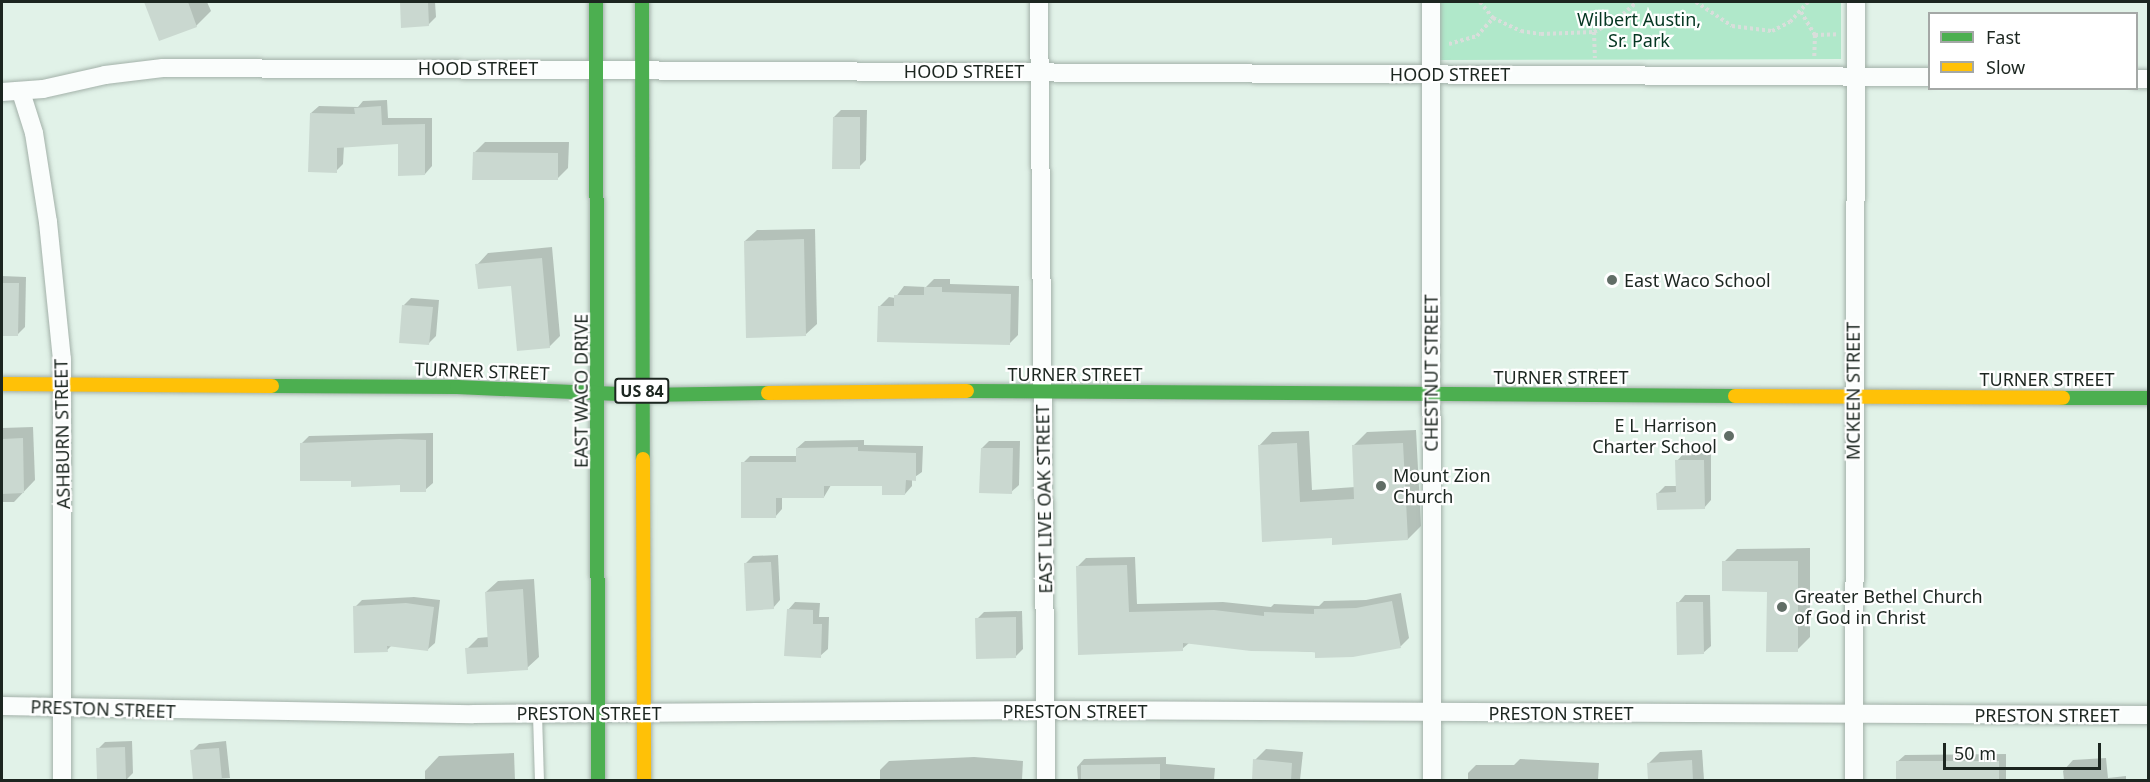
<!DOCTYPE html>
<html>
<head>
<meta charset="utf-8">
<style>
	body { margin:0 }
	#map { position:relative; width:2150px; height:782px; overflow:hidden; background:#e1f2e8; font-family:"Noto Sans",sans-serif }
	div>[style] { position:absolute }
	.green>* { inset:0; background:#b0e8ca }
	.shadow>* { inset:0; background:#0003 }
	.building>* { inset:0; background:#cad8d0 }
	.path>* { height:4px; margin-top:-2px; transform-origin:0; background:repeating-linear-gradient(90deg,#d9dedb 0 3px,transparent 0 6px) }
	.roads { filter:drop-shadow(0 0 2px #a3b1a9) drop-shadow(0 0 2px #a3b1a9) }
	.lane>* { height:9px; margin:-4.5px; padding:0 4.5px; transform-origin:4.5px; border-radius:4.5px; background:#fafdfc }
	.street>* { height:18px; margin:-9px; padding:0 9px; transform-origin:9px; border-radius:9px; background:#fafdfc }
	.fast>* { height:14px; margin:-7px; padding:0 7px; transform-origin:7px; border-radius:7px; background:#4caf50 }
	.slow>* { height:14px; margin:-7px; padding:0 7px; transform-origin:7px; border-radius:7px; background:#ffc107 }
	.dots>* { width:16px; height:16px; translate:-50% -50%; box-sizing:border-box; border:3px solid #fff; border-radius:50% }
	span { translate:-50% -50%; white-space:nowrap; text-align:center; line-height:1.15; -webkit-text-stroke:4.5px #fff; paint-order:stroke }
	.shield-label span { padding:2px 4px; background:#fff; border:2px solid; border-radius:4px; -webkit-text-stroke-width:0 }
	.shield-label { font-size:16px; color:#1c2620; font-weight:700 }
	.park-label { font-size:18px; color:#043621 }
	.street-label { font-size:18px; color:#1c2620 }
	.poi-label { font-size:18px; color:#1c2620 }
	.left { translate:0 -50%; text-align:left }
	.right { translate:-100% -50%; text-align:right }
	.frame { position:absolute; inset:0; border:3px solid #1c2620; pointer-events:none }
	.legend { position:absolute; left:1928px; top:12px; width:210px; height:78px; box-sizing:border-box; background:#fff; border:2px solid #a4a8a6; margin:0; padding:8px 10px; list-style:none; font-size:18px; color:#1c2620 }
	.legend li { display:flex; align-items:center; gap:12px; height:30px }
	.legend b { width:30px; border:2px solid #a4a8a6 }
	.scale { position:absolute; left:1943px; top:743px; width:158px; height:27px; box-sizing:border-box; border:3px solid #1c2620; border-top:0; padding-left:8px; font-size:18px; line-height:21px; white-space:nowrap; color:#1c2620; -webkit-text-stroke:4px #fff; paint-order:stroke }
</style>
</head>
<body>
<div id="map">
	<div class="green">
		<div style="clip-path:polygon(1436px 2px,1841px 2px,1841px 59px,1436px 60px)"></div>
	</div>
	<div class="shadow">
		<div style="clip-path:polygon(146px 2px,207px 2px,211px 11px,196px 26px,160px 39px)"></div>
		<div style="clip-path:polygon(401px 2px,435px 2px,436px 17px,428px 25px,402px 26px)"></div>
		<div style="clip-path:polygon(387px 100px,388px 118px,432px 118px,432px 166px,425px 174px,399px 143px,344px 146px,343px 164px,336px 171px,311px 113px,319px 106px,358px 107px,363px 101px)"></div>
		<div style="clip-path:polygon(841px 110px,867px 110px,866px 160px,859px 167px,834px 117px)"></div>
		<div style="clip-path:polygon(485px 142px,569px 142px,568px 168px,557px 179px,474px 153px)"></div>
		<div style="clip-path:polygon(815px 229px,817px 324px,805px 335px,745px 241px,757px 230px)"></div>
		<div style="clip-path:polygon(552px 247px,560px 336px,549px 347px,512px 285px,477px 265px,488px 253px)"></div>
		<div style="clip-path:polygon(2px 276px,26px 277px,25px 327px,17px 335px,2px 335px)"></div>
		<div style="clip-path:polygon(934px 279px,950px 279px,950px 284px,1019px 286px,1018px 335px,1009px 344px,880px 306px,889px 297px,895px 298px,904px 286px,926px 287px)"></div>
		<div style="clip-path:polygon(411px 298px,439px 300px,436px 336px,429px 343px,404px 305px)"></div>
		<div style="clip-path:polygon(33px 427px,35px 480px,14px 502px,2px 502px,2px 428px)"></div>
		<div style="clip-path:polygon(1416px 430px,1421px 526px,1408px 539px,1334px 536px,1264px 540px,1259px 446px,1272px 432px,1309px 431px,1312px 490px,1355px 487px,1353px 446px,1367px 432px)"></div>
		<div style="clip-path:polygon(433px 433px,433px 483px,425px 490px,401px 484px,352px 479px,302px 443px,309px 436px)"></div>
		<div style="clip-path:polygon(864px 440px,864px 445px,923px 446px,922px 472px,912px 479px,912px 486px,905px 494px,884px 484px,831px 485px,824px 497px,782px 497px,782px 509px,775px 517px,743px 463px,750px 456px,797px 456px,797px 448px,805px 441px)"></div>
		<div style="clip-path:polygon(989px 441px,1020px 441px,1019px 485px,1011px 492px,982px 448px)"></div>
		<div style="clip-path:polygon(1684px 453px,1711px 453px,1711px 500px,1704px 508px,1658px 493px,1665px 486px,1677px 486px,1677px 461px)"></div>
		<div style="clip-path:polygon(1810px 548px,1810px 637px,1797px 650px,1768px 591px,1724px 562px,1737px 549px)"></div>
		<div style="clip-path:polygon(778px 555px,780px 600px,773px 608px,745px 564px,753px 556px)"></div>
		<div style="clip-path:polygon(1135px 557px,1137px 604px,1223px 602px,1271px 607px,1274px 604px,1319px 606px,1324px 601px,1366px 600px,1401px 593px,1409px 638px,1401px 646px,1353px 655px,1189px 643px,1182px 649px,1080px 654px,1077px 567px,1086px 558px)"></div>
		<div style="clip-path:polygon(534px 579px,539px 657px,527px 668px,467px 649px,478px 638px,489px 637px,486px 592px,498px 581px)"></div>
		<div style="clip-path:polygon(1685px 595px,1710px 595px,1711px 646px,1703px 653px,1678px 603px)"></div>
		<div style="clip-path:polygon(414px 597px,440px 600px,435px 643px,427px 650px,392px 645px,387px 650px,355px 607px,362px 600px)"></div>
		<div style="clip-path:polygon(795px 602px,820px 603px,819px 617px,829px 617px,828px 649px,820px 656px,788px 610px)"></div>
		<div style="clip-path:polygon(1022px 611px,1023px 649px,1016px 656px,977px 619px,984px 612px)"></div>
		<div style="clip-path:polygon(132px 741px,133px 773px,126px 780px,99px 780px,98px 749px,105px 742px)"></div>
		<div style="clip-path:polygon(226px 741px,230px 778px,194px 780px,192px 751px,199px 744px)"></div>
		<div style="clip-path:polygon(1266px 749px,1303px 752px,1300px 780px,1253px 780px,1255px 760px)"></div>
		<div style="clip-path:polygon(1702px 750px,1704px 780px,1649px 780px,1649px 763px,1660px 752px)"></div>
		<div style="clip-path:polygon(514px 753px,515px 780px,425px 780px,425px 771px,439px 756px)"></div>
		<div style="clip-path:polygon(2006px 754px,2006px 780px,1897px 780px,1897px 762px,1905px 755px)"></div>
		<div style="clip-path:polygon(974px 757px,1023px 761px,1022px 780px,880px 780px,880px 770px,889px 761px)"></div>
		<div style="clip-path:polygon(1166px 757px,1166px 764px,1215px 768px,1214px 780px,1078px 780px,1077px 767px,1084px 759px)"></div>
		<div style="clip-path:polygon(2106px 758px,2108px 778px,2126px 776px,2126px 780px,2064px 780px,2063px 771px,2073px 760px)"></div>
		<div style="clip-path:polygon(1520px 759px,1599px 763px,1598px 780px,1468px 780px,1468px 773px,1476px 765px,1514px 765px)"></div>
	</div>
	<div class="building">
		<div style="clip-path:polygon(144px 2px,188px 2px,197px 27px,159px 41px)"></div>
		<div style="clip-path:polygon(400px 2px,428px 2px,429px 26px,401px 28px)"></div>
		<div style="clip-path:polygon(381px 106px,382px 125px,425px 124px,425px 175px,398px 176px,398px 144px,337px 148px,337px 173px,308px 172px,310px 113px,355px 114px,354px 108px)"></div>
		<div style="clip-path:polygon(833px 117px,860px 117px,860px 169px,832px 169px)"></div>
		<div style="clip-path:polygon(473px 152px,558px 153px,558px 180px,472px 180px)"></div>
		<div style="clip-path:polygon(804px 239px,806px 336px,746px 338px,744px 241px)"></div>
		<div style="clip-path:polygon(542px 258px,550px 348px,517px 351px,511px 286px,478px 289px,475px 264px)"></div>
		<div style="clip-path:polygon(2px 283px,19px 283px,18px 336px,2px 336px)"></div>
		<div style="clip-path:polygon(924px 287px,942px 287px,942px 292px,1011px 294px,1010px 345px,877px 342px,878px 306px,894px 306px,894px 295px,924px 295px)"></div>
		<div style="clip-path:polygon(402px 305px,433px 307px,429px 345px,399px 343px)"></div>
		<div style="clip-path:polygon(23px 438px,24px 493px,2px 494px,2px 439px)"></div>
		<div style="clip-path:polygon(400px 439px,426px 440px,426px 492px,400px 492px,400px 485px,351px 487px,351px 481px,300px 481px,300px 443px)"></div>
		<div style="clip-path:polygon(1297px 443px,1300px 502px,1354px 499px,1352px 445px,1403px 443px,1408px 540px,1332px 545px,1332px 538px,1262px 542px,1258px 445px)"></div>
		<div style="clip-path:polygon(858px 447px,858px 451px,916px 453px,916px 481px,906px 480px,905px 495px,882px 495px,882px 486px,824px 486px,824px 498px,776px 498px,776px 518px,741px 518px,741px 462px,796px 462px,796px 448px)"></div>
		<div style="clip-path:polygon(981px 448px,1013px 448px,1012px 494px,979px 493px)"></div>
		<div style="clip-path:polygon(1675px 460px,1704px 460px,1705px 509px,1657px 510px,1656px 493px,1676px 492px)"></div>
		<div style="clip-path:polygon(1722px 561px,1798px 561px,1798px 652px,1766px 652px,1767px 592px,1722px 591px)"></div>
		<div style="clip-path:polygon(771px 562px,774px 609px,746px 611px,744px 563px)"></div>
		<div style="clip-path:polygon(1127px 565px,1129px 612px,1214px 610px,1264px 616px,1264px 612px,1314px 614px,1314px 609px,1356px 608px,1392px 601px,1401px 648px,1353px 657px,1315px 658px,1315px 652px,1251px 651px,1183px 643px,1183px 651px,1078px 655px,1076px 566px)"></div>
		<div style="clip-path:polygon(523px 589px,528px 670px,467px 674px,465px 648px,488px 647px,485px 592px)"></div>
		<div style="clip-path:polygon(1676px 602px,1703px 602px,1704px 654px,1677px 655px)"></div>
		<div style="clip-path:polygon(406px 603px,434px 607px,428px 651px,387px 646px,388px 652px,354px 653px,353px 606px)"></div>
		<div style="clip-path:polygon(787px 609px,813px 610px,813px 624px,822px 624px,821px 658px,784px 656px)"></div>
		<div style="clip-path:polygon(1016px 617px,1016px 658px,976px 659px,975px 618px)"></div>
		<div style="clip-path:polygon(125px 747px,126px 780px,97px 780px,96px 748px)"></div>
		<div style="clip-path:polygon(219px 748px,222px 780px,193px 780px,190px 750px)"></div>
		<div style="clip-path:polygon(1253px 759px,1292px 763px,1291px 780px,1252px 780px)"></div>
		<div style="clip-path:polygon(1692px 760px,1693px 780px,1648px 780px,1647px 763px)"></div>
		<div style="clip-path:polygon(1896px 761px,1999px 761px,1999px 780px,1896px 780px)"></div>
		<div style="clip-path:polygon(1160px 764px,1160px 780px,1081px 780px,1081px 765px)"></div>
	</div>
	<div class="path">
		<div style="left:1480px;top:2px;width:21px;rotate:51deg"></div>
		<div style="left:1493px;top:18px;width:31px;rotate:25deg"></div>
		<div style="left:1521px;top:31px;width:20px;rotate:9deg"></div>
		<div style="left:1541px;top:34px;width:53px;rotate:-2.2deg"></div>
		<div style="left:1594px;top:32px;width:22px;rotate:-27deg"></div>
		<div style="left:1614px;top:22px;width:30px;rotate:-41deg"></div>
		<div style="left:1696px;top:2px;width:43px;rotate:33.7deg"></div>
		<div style="left:1732px;top:26px;width:40px;rotate:7.1deg"></div>
		<div style="left:1772px;top:31px;width:20px;rotate:-27deg"></div>
		<div style="left:1790px;top:22px;width:27px;rotate:-48deg"></div>
		<div style="left:1801px;top:12px;width:27px;rotate:59deg"></div>
		<div style="left:1815px;top:35px;width:23px;rotate:92deg"></div>
		<div style="left:1594px;top:32px;width:26px;rotate:88deg"></div>
		<div style="left:1815px;top:35px;width:23px;rotate:-2deg"></div>
		<div style="left:1449px;top:44px;width:29px;rotate:-16deg"></div>
		<div style="left:1477px;top:36px;width:24px;rotate:-48deg"></div>
	</div>
	<div class="roads">
		<div class="lane">
			<div style="left:537px;top:714px;width:66px;rotate:88.3deg"></div>
		</div>
		<div class="street">
			<div style="left:1039px;top:2px;width:778px;rotate:89.48deg"></div>
			<div style="left:1431px;top:2px;width:778px;rotate:89.93deg"></div>
			<div style="left:2136px;top:79px;width:12px"></div>
			<div style="left:2px;top:92px;width:41px;rotate:-4.2deg"></div>
			<div style="left:43px;top:89px;width:64px;rotate:-12.7deg"></div>
			<div style="left:105px;top:75px;width:58px;rotate:-6.9deg"></div>
			<div style="left:163px;top:68px;width:1767px;rotate:0.29deg"></div>
			<div style="left:21px;top:92px;width:43px;rotate:72.4deg"></div>
			<div style="left:34px;top:133px;width:90px;rotate:81.1deg"></div>
			<div style="left:48px;top:222px;width:138px;rotate:84.2deg"></div>
			<div style="left:62px;top:359px;width:421px;rotate:90deg"></div>
			<div style="left:2px;top:706px;width:471px;rotate:1deg"></div>
			<div style="left:473px;top:714px;width:573px;rotate:-0.4deg"></div>
			<div style="left:1046px;top:710px;width:1102px;rotate:0.26deg"></div>
			<div style="left:1854px;top:780px;width:778px;rotate:-89.85deg"></div>
		</div>
		<div class="fast">
			<div style="left:596px;top:2px;width:778px;rotate:89.85deg"></div>
			<div style="left:642px;top:2px;width:457px;rotate:89.9deg"></div>
			<div style="left:272px;top:386px;width:185px;rotate:0.3deg"></div>
			<div style="left:457px;top:387px;width:185px;rotate:2.5deg"></div>
			<div style="left:642px;top:395px;width:126px;rotate:-0.9deg"></div>
			<div style="left:967px;top:391px;width:768px;rotate:0.37deg"></div>
			<div style="left:2063px;top:398px;width:85px"></div>
		</div>
		<div class="slow">
			<div style="left:2px;top:384px;width:270px;rotate:0.4deg"></div>
			<div style="left:768px;top:393px;width:199px;rotate:-0.6deg"></div>
			<div style="left:1735px;top:396px;width:328px;rotate:0.3deg"></div>
			<div style="left:643px;top:459px;width:321px;rotate:89.8deg"></div>
		</div>
	</div>
	<div class="dots">
		<div style="left:1612px;top:280px;background:#616d66"></div>
		<div style="left:1729px;top:436px;background:#616d66"></div>
		<div style="left:1381px;top:486px;background:#616d66"></div>
		<div style="left:1782px;top:607px;background:#616d66"></div>
	</div>
	<div class="shield-label">
		<span style="left:642px;top:391px">US 84</span>
	</div>
	<div class="park-label">
		<span style="left:1639px;top:30px">Wilbert Austin,<br>Sr. Park</span>
	</div>
	<div class="street-label">
		<span style="left:478px;top:68px">HOOD STREET</span>
		<span style="left:964px;top:71px">HOOD STREET</span>
		<span style="left:1450px;top:74px">HOOD STREET</span>
		<span style="left:482px;top:371px;rotate:2deg">TURNER STREET</span>
		<span style="left:1431px;top:373px;rotate:-90deg">CHESTNUT STREET</span>
		<span style="left:1075px;top:374px">TURNER STREET</span>
		<span style="left:1561px;top:377px">TURNER STREET</span>
		<span style="left:2047px;top:379px">TURNER STREET</span>
		<span style="left:581px;top:391px;rotate:-90deg">EAST WACO DRIVE</span>
		<span style="left:1853px;top:391px;rotate:-90deg">MCKEEN STREET</span>
		<span style="left:62px;top:434px;rotate:-91deg">ASHBURN STREET</span>
		<span style="left:1044px;top:499px;rotate:-91deg">EAST LIVE OAK STREET</span>
		<span style="left:103px;top:709px;rotate:2deg">PRESTON STREET</span>
		<span style="left:1075px;top:711px">PRESTON STREET</span>
		<span style="left:589px;top:713px">PRESTON STREET</span>
		<span style="left:1561px;top:713px">PRESTON STREET</span>
		<span style="left:2047px;top:715px">PRESTON STREET</span>
	</div>
	<div class="poi-label">
		<span class="left" style="left:1624px;top:280px">East Waco School</span>
		<span class="right" style="left:1717px;top:436px">E L Harrison<br>Charter School</span>
		<span class="left" style="left:1393px;top:486px">Mount Zion<br>Church</span>
		<span class="left" style="left:1794px;top:607px">Greater Bethel Church<br>of God in Christ</span>
	</div>
	<div class="frame"></div>
	<ul class="legend">
	<li><b style="height:8px;background:#4caf50"></b>Fast</li>
	<li><b style="height:8px;background:#ffc107"></b>Slow</li>
	</ul>
	<div class="scale">50 m</div>
</div>
</body>
</html>
